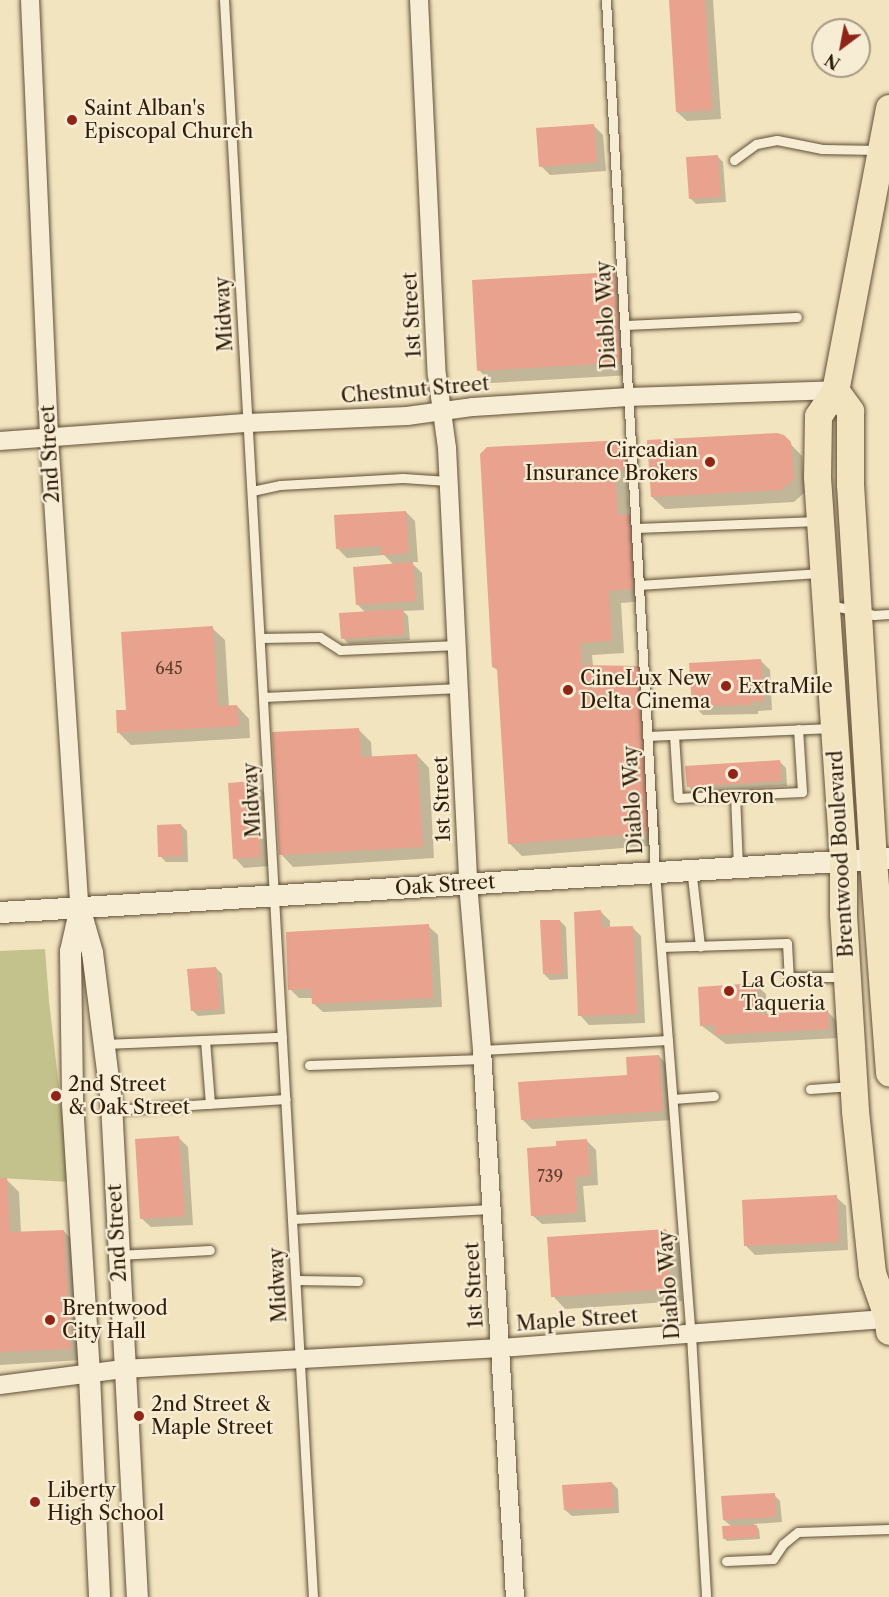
<!DOCTYPE html>
<html>
<head>
<meta charset="utf-8">
<style>
	body { margin:0 }
	#map { position:relative; width:889px; height:1597px; overflow:hidden; background:#f2e4bf; font-family:"Libre Caslon Text",serif }
	div>[style] { position:absolute }
	.green>* { inset:0; background:#c3c18c }
	.shadow>* { inset:0; background:#0003 }
	.building>* { inset:0; background:#e8a28d }
	.roads { filter:drop-shadow(0 0 2px #604f37) drop-shadow(0 0 2px #604f37) }
	.service>* { height:9px; margin:-4.5px; padding:0 4.5px; transform-origin:4.5px; border-radius:4.5px; background:#f7edd5 }
	.minor>* { height:18px; margin:-9px; padding:0 9px; transform-origin:9px; border-radius:9px; background:#f7edd5 }
	.tertiary>* { height:21px; margin:-10.5px; padding:0 10.5px; transform-origin:10.5px; border-radius:10.5px; background:#f7edd5 }
	.primary>* { height:27px; margin:-13.5px; padding:0 13.5px; transform-origin:13.5px; border-radius:13.5px; background:#f2e4bf }
	.dots>* { width:16px; height:16px; translate:-50% -50%; box-sizing:border-box; border:3px solid #f7edd5; border-radius:50% }
	span { translate:-50% -50%; white-space:nowrap; text-align:center; line-height:1.15; -webkit-text-stroke:4.5px #f7edd5; paint-order:stroke }
	.number-label { font-size:16px; color:#5d3e2b }
	.number-label span { -webkit-text-stroke-width:0 }
	.poi-label { font-size:20px; color:#2f1d0a }
	.left { translate:0 -50%; text-align:left }
	.right { translate:-100% -50%; text-align:right }
	.street-label { font-size:20px; color:#2f1d0a }
	.north { position:absolute; left:811px; top:18px; width:60px; height:60px; box-sizing:border-box; background:#f7edd5; border:2px solid #a79a84; border-radius:50%; rotate:212deg; font-size:16px; font-weight:700; line-height:24px; text-align:center; color:#2f1d0a }
	.north::after { content:''; display:block; margin:auto; width:21px; height:27px; background:#8f2418; clip-path:polygon(50% 0,100% 100%,50% 72%,0 100%) }
</style>
</head>
<body>
<div id="map">
	<div class="green">
		<div style="clip-path:polygon(45px 949px,49px 1001px,70px 1182px,0 1178px,0 951px)"></div>
	</div>
	<div class="shadow">
		<div style="clip-path:polygon(670px 0,713px 0,721px 119px,687px 121px,677px 112px)"></div>
		<div style="clip-path:polygon(593px 125px,603px 135px,606px 171px,550px 175px,541px 166px)"></div>
		<div style="clip-path:polygon(717px 156px,723px 162px,726px 202px,696px 204px,690px 198px)"></div>
		<div style="clip-path:polygon(614px 274px,627px 286px,632px 375px,491px 383px,479px 370px)"></div>
		<div style="clip-path:polygon(783px 436px,802px 456px,805px 492px,794px 502px,665px 509px,652px 497px)"></div>
		<div style="clip-path:polygon(625px 441px,637px 453px,639px 481px,627px 482px,629px 515px,642px 528px,646px 601px,621px 603px,624px 653px,592px 655px,593px 666px,639px 668px,651px 680px,651px 723px,661px 845px,522px 856px,510px 844px,498px 671px,494px 667px)"></div>
		<div style="clip-path:polygon(406px 512px,415px 521px,418px 562px,411px 562px,422px 573px,424px 610px,403px 611px,408px 616px,410px 640px,349px 644px,343px 638px,366px 613px,357px 604px,394px 565px,384px 555px,347px 558px,338px 549px)"></div>
		<div style="clip-path:polygon(212px 628px,225px 640px,229px 707px,237px 706px,249px 719px,250px 738px,131px 745px,119px 733px,128px 711px)"></div>
		<div style="clip-path:polygon(760px 660px,770px 670px,772px 710px,758px 711px,758px 714px,703px 715px,693px 705px)"></div>
		<div style="clip-path:polygon(358px 729px,371px 742px,372px 758px,417px 755px,429px 768px,434px 858px,293px 867px,281px 854px)"></div>
		<div style="clip-path:polygon(780px 762px,786px 768px,787px 786px,694px 792px,688px 786px)"></div>
		<div style="clip-path:polygon(255px 783px,264px 792px,270px 866px,244px 868px,235px 858px)"></div>
		<div style="clip-path:polygon(181px 825px,187px 831px,188px 862px,166px 862px,160px 856px)"></div>
		<div style="clip-path:polygon(601px 912px,610px 921px,610px 928px,632px 927px,641px 936px,645px 1023px,589px 1025px,580px 1015px)"></div>
		<div style="clip-path:polygon(560px 921px,566px 927px,568px 979px,550px 980px,544px 974px)"></div>
		<div style="clip-path:polygon(428px 926px,438px 935px,442px 1007px,323px 1012px,313px 1003px,313px 998px,299px 998px,290px 989px)"></div>
		<div style="clip-path:polygon(216px 968px,222px 974px,225px 1014px,198px 1016px,192px 1010px)"></div>
		<div style="clip-path:polygon(756px 985px,766px 994px,767px 1015px,827px 1011px,837px 1021px,838px 1038px,726px 1044px,702px 1026px)"></div>
		<div style="clip-path:polygon(659px 1056px,668px 1066px,672px 1120px,532px 1129px,522px 1119px,629px 1076px)"></div>
		<div style="clip-path:polygon(179px 1138px,188px 1147px,193px 1225px,151px 1227px,141px 1218px)"></div>
		<div style="clip-path:polygon(587px 1141px,596px 1150px,598px 1185px,583px 1186px,586px 1222px,542px 1224px,532px 1215px,558px 1148px)"></div>
		<div style="clip-path:polygon(0 1180px,7px 1180px,19px 1192px,21px 1233px,64px 1231px,76px 1244px,82px 1360px,0 1365px)"></div>
		<div style="clip-path:polygon(836px 1197px,846px 1206px,848px 1250px,755px 1255px,746px 1246px)"></div>
		<div style="clip-path:polygon(666px 1230px,678px 1243px,682px 1301px,565px 1309px,553px 1296px)"></div>
		<div style="clip-path:polygon(612px 1483px,618px 1489px,619px 1513px,572px 1516px,565px 1510px)"></div>
		<div style="clip-path:polygon(774px 1495px,780px 1501px,782px 1522px,754px 1524px,759px 1529px,760px 1539px,727px 1541px,724px 1538px,732px 1527px,724px 1520px)"></div>
	</div>
	<div class="building">
		<div style="clip-path:polygon(669px 0,705px 0,712px 110px,676px 112px)"></div>
		<div style="clip-path:polygon(594px 124px,597px 162px,539px 167px,536px 128px)"></div>
		<div style="clip-path:polygon(718px 155px,721px 197px,689px 199px,686px 157px)"></div>
		<div style="clip-path:polygon(615px 272px,620px 363px,477px 371px,472px 280px)"></div>
		<div style="clip-path:polygon(777px 433px,784px 435px,791px 442px,794px 479px,781px 490px,651px 497px,647px 440px)"></div>
		<div style="clip-path:polygon(625px 440px,627px 470px,615px 470px,618px 515px,630px 514px,634px 589px,609px 591px,612px 641px,581px 643px,582px 665px,640px 666px,640px 710px,650px 833px,508px 844px,497px 669px,492px 667px,480px 454px,487px 447px)"></div>
		<div style="clip-path:polygon(406px 511px,409px 553px,381px 555px,381px 546px,336px 549px,334px 515px)"></div>
		<div style="clip-path:polygon(413px 562px,416px 601px,356px 605px,353px 567px)"></div>
		<div style="clip-path:polygon(403px 609px,404px 635px,341px 639px,339px 613px)"></div>
		<div style="clip-path:polygon(213px 626px,218px 706px,237px 705px,239px 726px,117px 733px,116px 710px,126px 710px,121px 632px)"></div>
		<div style="clip-path:polygon(761px 659px,764px 701px,750px 702px,750px 705px,692px 706px,689px 663px)"></div>
		<div style="clip-path:polygon(359px 728px,361px 757px,417px 754px,423px 847px,279px 855px,272px 732px)"></div>
		<div style="clip-path:polygon(780px 760px,782px 781px,687px 787px,685px 766px)"></div>
		<div style="clip-path:polygon(255px 781px,261px 857px,233px 859px,228px 783px)"></div>
		<div style="clip-path:polygon(181px 824px,183px 856px,158px 857px,157px 825px)"></div>
		<div style="clip-path:polygon(601px 910px,602px 927px,633px 926px,637px 1014px,578px 1016px,574px 912px)"></div>
		<div style="clip-path:polygon(540px 920px,560px 920px,563px 974px,543px 974px)"></div>
		<div style="clip-path:polygon(429px 924px,433px 998px,312px 1004px,311px 989px,288px 990px,286px 932px)"></div>
		<div style="clip-path:polygon(216px 967px,220px 1009px,191px 1011px,187px 969px)"></div>
		<div style="clip-path:polygon(757px 983px,759px 1014px,828px 1010px,829px 1029px,715px 1035px,715px 1025px,700px 1026px,698px 987px)"></div>
		<div style="clip-path:polygon(659px 1055px,663px 1111px,521px 1120px,518px 1082px,627px 1075px,626px 1057px)"></div>
		<div style="clip-path:polygon(179px 1136px,185px 1216px,140px 1219px,135px 1139px)"></div>
		<div style="clip-path:polygon(587px 1139px,590px 1176px,575px 1177px,577px 1213px,531px 1216px,527px 1148px,556px 1146px,556px 1141px)"></div>
		<div style="clip-path:polygon(0 1178px,7px 1178px,10px 1232px,64px 1230px,71px 1349px,0 1352px)"></div>
		<div style="clip-path:polygon(837px 1195px,839px 1242px,744px 1246px,742px 1200px)"></div>
		<div style="clip-path:polygon(666px 1229px,670px 1289px,551px 1297px,547px 1237px)"></div>
		<div style="clip-path:polygon(612px 1482px,614px 1508px,564px 1510px,562px 1485px)"></div>
		<div style="clip-path:polygon(775px 1493px,776px 1517px,723px 1520px,721px 1496px)"></div>
		<div style="clip-path:polygon(757px 1525px,758px 1537px,723px 1539px,722px 1526px)"></div>
	</div>
	<div class="roads">
		<div class="service">
			<div style="left:224px;top:0;width:1599px;rotate:86.81deg"></div>
			<div style="left:606px;top:0;width:873px;rotate:86.78deg"></div>
			<div style="left:655px;top:872px;width:464px;rotate:85.6deg"></div>
			<div style="left:691px;top:1335px;width:262px;rotate:86.7deg"></div>
			<div style="left:734px;top:160px;width:27px;rotate:-36deg"></div>
			<div style="left:756px;top:144px;width:21px;rotate:-11deg"></div>
			<div style="left:777px;top:140px;width:46px;rotate:11.3deg"></div>
			<div style="left:822px;top:149px;width:56px;rotate:1deg"></div>
			<div style="left:625px;top:325px;width:172px;rotate:-2.7deg"></div>
			<div style="left:252px;top:491px;width:29px;rotate:-12deg"></div>
			<div style="left:280px;top:485px;width:123px;rotate:-3.3deg"></div>
			<div style="left:403px;top:478px;width:45px;rotate:3.8deg"></div>
			<div style="left:636px;top:528px;width:182px;rotate:-2.2deg"></div>
			<div style="left:639px;top:585px;width:183px;rotate:-3.8deg"></div>
			<div style="left:830px;top:605px;width:45px;rotate:12.8deg"></div>
			<div style="left:874px;top:615px;width:15px;rotate:-4deg"></div>
			<div style="left:260px;top:638px;width:60px;rotate:-1deg"></div>
			<div style="left:320px;top:637px;width:24px;rotate:33deg"></div>
			<div style="left:340px;top:650px;width:118px;rotate:-2.4deg"></div>
			<div style="left:264px;top:697px;width:196px;rotate:-2.6deg"></div>
			<div style="left:674px;top:735px;width:63px;rotate:86.4deg"></div>
			<div style="left:678px;top:798px;width:57px;rotate:-3deg"></div>
			<div style="left:735px;top:795px;width:71px;rotate:87.6deg"></div>
			<div style="left:647px;top:736px;width:185px;rotate:-2.5deg"></div>
			<div style="left:735px;top:795px;width:67px;rotate:-2.6deg"></div>
			<div style="left:802px;top:792px;width:63px;rotate:-93.6deg"></div>
			<div style="left:691px;top:868px;width:79px;rotate:83.4deg"></div>
			<div style="left:661px;top:947px;width:126px;rotate:-1.8deg"></div>
			<div style="left:787px;top:943px;width:34px;rotate:87deg"></div>
			<div style="left:789px;top:977px;width:56px"></div>
			<div style="left:205px;top:1040px;width:64px;rotate:85.5deg"></div>
			<div style="left:104px;top:1044px;width:178px;rotate:-2.3deg"></div>
			<div style="left:482px;top:1050px;width:186px;rotate:-3.1deg"></div>
			<div style="left:309px;top:1065px;width:174px;rotate:-2deg"></div>
			<div style="left:810px;top:1089px;width:42px;rotate:-4.1deg"></div>
			<div style="left:673px;top:1099px;width:41px;rotate:-4.2deg"></div>
			<div style="left:111px;top:1110px;width:175px;rotate:-3.6deg"></div>
			<div style="left:292px;top:1219px;width:200px;rotate:-2.9deg"></div>
			<div style="left:118px;top:1255px;width:92px;rotate:-3.1deg"></div>
			<div style="left:296px;top:1280px;width:62px;rotate:0.9deg"></div>
			<div style="left:726px;top:1561px;width:47px;rotate:-2.4deg"></div>
			<div style="left:773px;top:1559px;width:18px;rotate:-56deg"></div>
			<div style="left:783px;top:1544px;width:19px;rotate:-39deg"></div>
			<div style="left:798px;top:1532px;width:91px;rotate:-1.9deg"></div>
		</div>
		<div class="minor">
			<div style="left:30px;top:0;width:437px;rotate:87.5deg"></div>
			<div style="left:49px;top:437px;width:471px;rotate:86.3deg"></div>
			<div style="left:419px;top:0;width:375px;rotate:87.3deg"></div>
			<div style="left:437px;top:375px;width:74px;rotate:82.2deg"></div>
			<div style="left:447px;top:448px;width:436px;rotate:87.2deg"></div>
			<div style="left:468px;top:883px;width:168px;rotate:85.2deg"></div>
			<div style="left:482px;top:1050px;width:548px;rotate:86.55deg"></div>
			<div style="left:0;top:441px;width:249px;rotate:-4.2deg"></div>
			<div style="left:248px;top:423px;width:159px;rotate:-2.5deg"></div>
			<div style="left:407px;top:416px;width:67px;rotate:-7.8deg"></div>
			<div style="left:473px;top:407px;width:156px;rotate:-3.7deg"></div>
			<div style="left:629px;top:397px;width:206px;rotate:-1.9deg"></div>
			<div style="left:0;top:1385px;width:124px;rotate:-7.4deg"></div>
			<div style="left:123px;top:1369px;width:378px;rotate:-3.2deg"></div>
			<div style="left:500px;top:1348px;width:390px;rotate:-4.3deg"></div>
		</div>
		<div class="tertiary">
			<div style="left:79px;top:907px;width:47px;rotate:73.9deg"></div>
			<div style="left:92px;top:952px;width:152px;rotate:82.8deg"></div>
			<div style="left:111px;top:1103px;width:495px;rotate:87deg"></div>
			<div style="left:79px;top:911px;width:41px;rotate:102.7deg"></div>
			<div style="left:70px;top:951px;width:152px;rotate:89.2deg"></div>
			<div style="left:72px;top:1103px;width:273px;rotate:86.4deg"></div>
			<div style="left:89px;top:1375px;width:222px;rotate:87.4deg"></div>
			<div style="left:0;top:912px;width:891px;rotate:-3.48deg"></div>
		</div>
		<div class="primary">
			<div style="left:889px;top:108px;width:287px;rotate:100.8deg"></div>
			<div style="left:835px;top:390px;width:31px;rotate:123deg"></div>
			<div style="left:818px;top:416px;width:61px;rotate:90.9deg"></div>
			<div style="left:817px;top:477px;width:386px;rotate:86.1deg"></div>
			<div style="left:843px;top:862px;width:52px;rotate:90deg"></div>
			<div style="left:843px;top:914px;width:197px;rotate:86.5deg"></div>
			<div style="left:855px;top:1111px;width:163px;rotate:84deg"></div>
			<div style="left:872px;top:1273px;width:49px;rotate:70.8deg"></div>
			<div style="left:888px;top:1319px;width:12px;rotate:85deg"></div>
			<div style="left:835px;top:390px;width:26px;rotate:54deg"></div>
			<div style="left:850px;top:411px;width:73px;rotate:90deg"></div>
			<div style="left:850px;top:484px;width:376px;rotate:86.5deg"></div>
			<div style="left:873px;top:859px;width:214px;rotate:85.7deg"></div>
		</div>
	</div>
	<div class="dots">
		<div style="left:72px;top:120px;background:#8f2418"></div>
		<div style="left:710px;top:462px;background:#8f2418"></div>
		<div style="left:726px;top:686px;background:#8f2418"></div>
		<div style="left:568px;top:690px;background:#8f2418"></div>
		<div style="left:733px;top:774px;background:#8f2418"></div>
		<div style="left:729px;top:991px;background:#8f2418"></div>
		<div style="left:56px;top:1096px;background:#8f2418"></div>
		<div style="left:50px;top:1320px;background:#8f2418"></div>
		<div style="left:139px;top:1416px;background:#8f2418"></div>
		<div style="left:35px;top:1502px;background:#8f2418"></div>
	</div>
	<div class="number-label">
		<span style="left:169px;top:668px">645</span>
		<span style="left:550px;top:1176px">739</span>
	</div>
	<div class="poi-label">
		<span class="left" style="left:84px;top:120px">Saint Alban's<br>Episcopal Church</span>
		<span class="right" style="left:698px;top:462px">Circadian<br>Insurance Brokers</span>
		<span class="left" style="left:580px;top:690px">CineLux New<br>Delta Cinema</span>
		<span class="left" style="left:738px;top:686px">ExtraMile</span>
		<span style="left:733px;top:796px">Chevron</span>
		<span class="left" style="left:741px;top:992px">La Costa<br>Taqueria</span>
		<span class="left" style="left:68px;top:1096px">2nd Street<br>&amp; Oak Street</span>
		<span class="left" style="left:62px;top:1320px">Brentwood<br>City Hall</span>
		<span class="left" style="left:151px;top:1416px">2nd Street &amp;<br>Maple Street</span>
		<span class="left" style="left:47px;top:1502px">Liberty<br>High School</span>
	</div>
	<div class="street-label">
		<span style="left:224px;top:314px;rotate:-93deg">Midway</span>
		<span style="left:412px;top:315px;rotate:-93deg">1st Street</span>
		<span style="left:606px;top:315px;rotate:-93deg">Diablo Way</span>
		<span style="left:415px;top:390px;rotate:-5deg">Chestnut Street</span>
		<span style="left:50px;top:454px;rotate:-93deg">2nd Street</span>
		<span style="left:442px;top:799px;rotate:-92deg">1st Street</span>
		<span style="left:252px;top:800px;rotate:-93deg">Midway</span>
		<span style="left:633px;top:800px;rotate:-93deg">Diablo Way</span>
		<span style="left:841px;top:854px;rotate:-93deg">Brentwood Boulevard</span>
		<span style="left:445px;top:885px;rotate:-4deg">Oak Street</span>
		<span style="left:117px;top:1233px;rotate:-93deg">2nd Street</span>
		<span style="left:278px;top:1285px;rotate:-93deg">Midway</span>
		<span style="left:474px;top:1285px;rotate:-93deg">1st Street</span>
		<span style="left:669px;top:1285px;rotate:-94deg">Diablo Way</span>
		<span style="left:577px;top:1320px;rotate:-4deg">Maple Street</span>
	</div>
	<div class="north">N</div>
</div>
</body>
</html>
